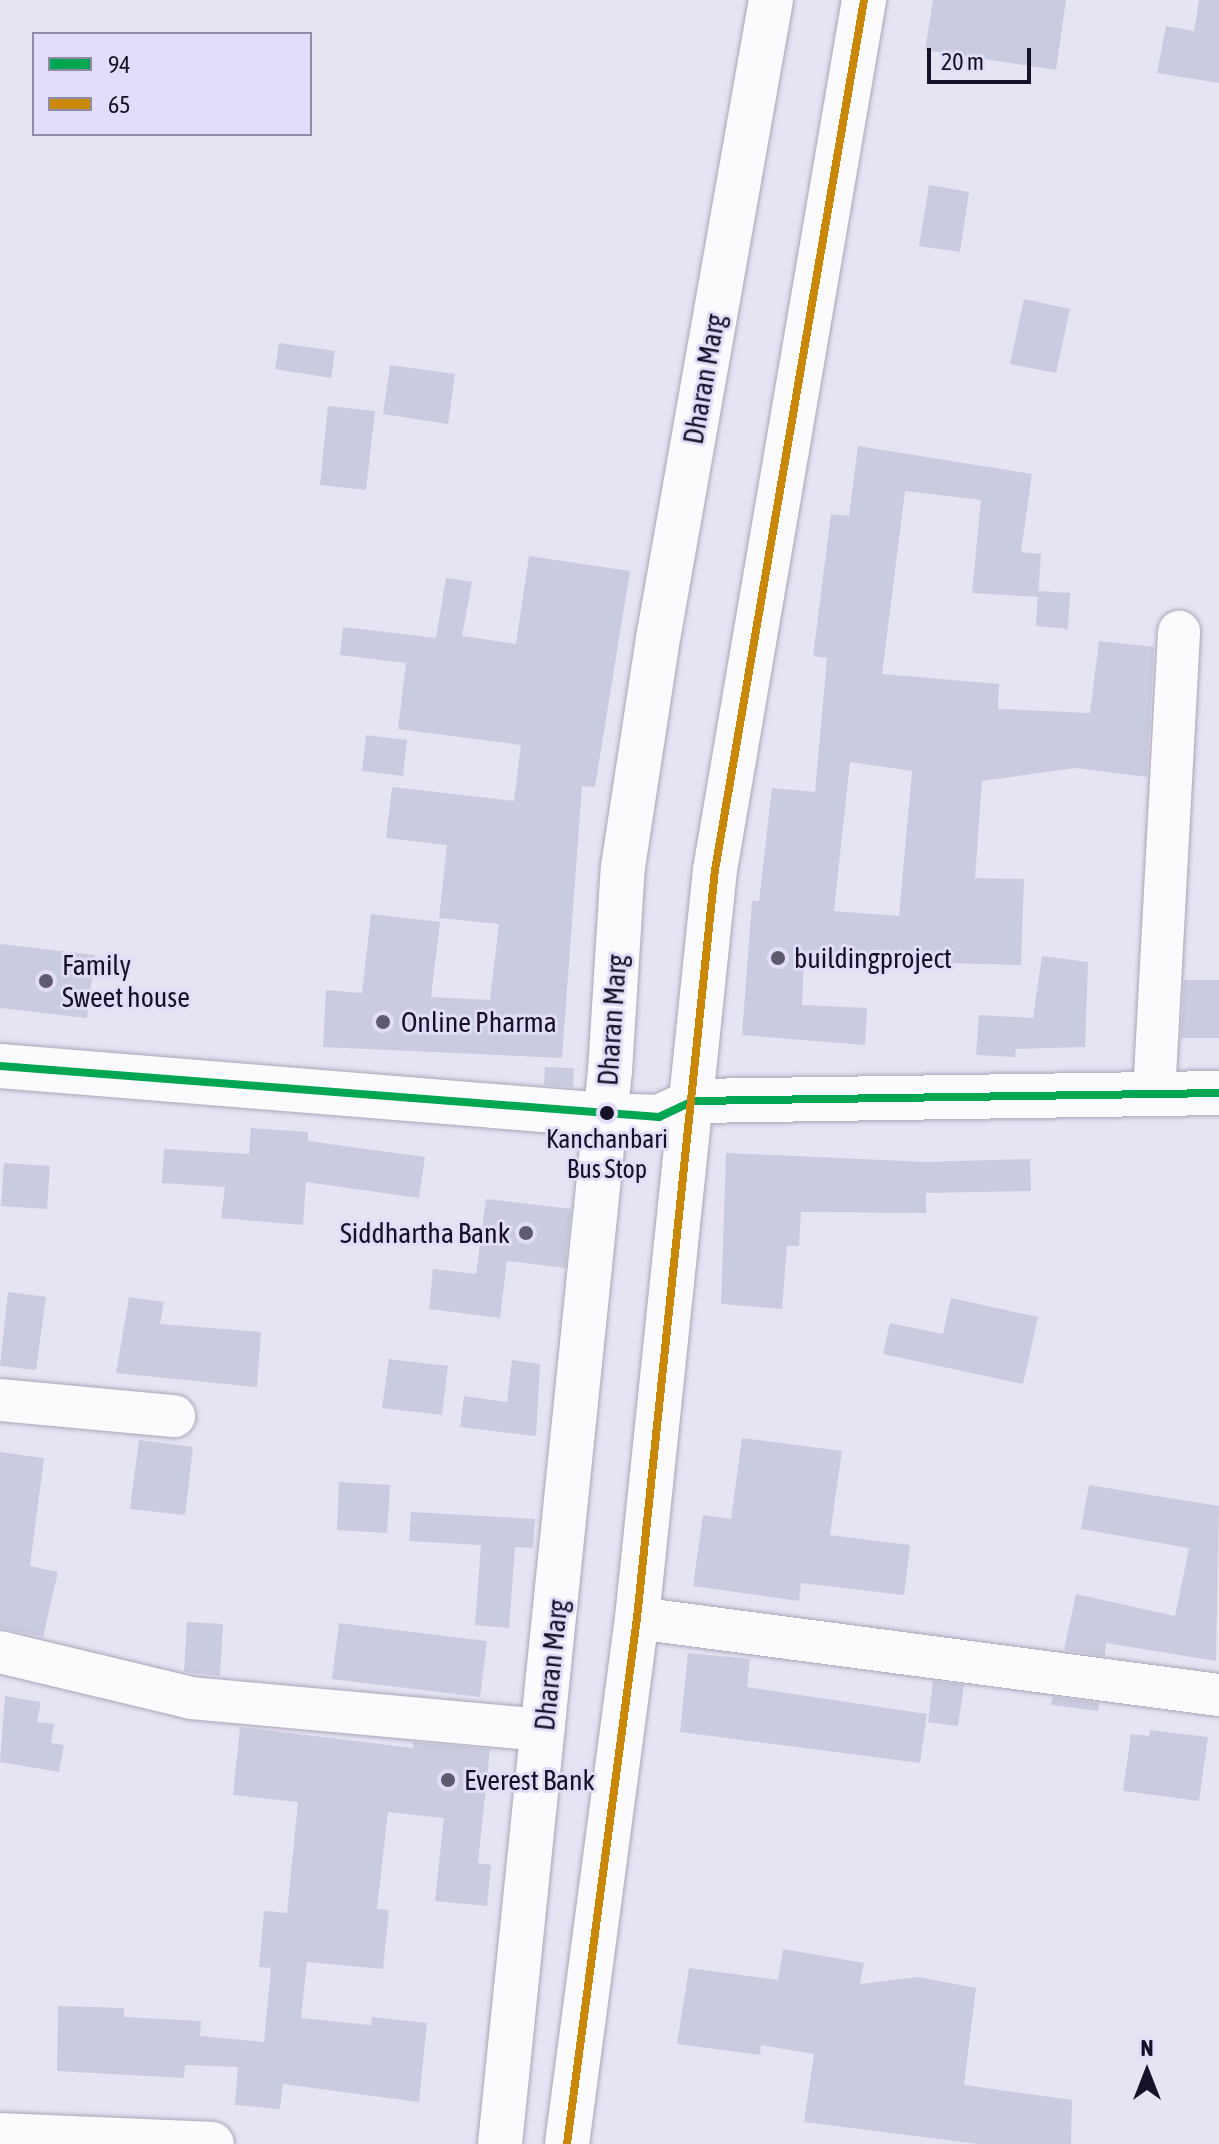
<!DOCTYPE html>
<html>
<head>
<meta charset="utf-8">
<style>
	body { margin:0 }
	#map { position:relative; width:1219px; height:2144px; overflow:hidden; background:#e6e3f3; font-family:"Asap Condensed",sans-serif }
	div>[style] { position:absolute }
	.building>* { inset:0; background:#c9cce0 }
	.roads { filter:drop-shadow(0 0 2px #aaa6b9) drop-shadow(0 0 2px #aaa6b9) }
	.minor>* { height:42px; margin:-21px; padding:0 21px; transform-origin:21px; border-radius:21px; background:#fbfbfd }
	.tertiary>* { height:44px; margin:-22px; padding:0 22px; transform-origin:22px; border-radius:22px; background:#fbfbfd }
	.secondary>* { height:44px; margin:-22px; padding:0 22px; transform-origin:22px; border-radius:22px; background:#fbfbfd }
	.primary>* { height:44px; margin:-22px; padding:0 22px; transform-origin:22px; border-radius:22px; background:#fbfbfd }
	.bus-1>* { height:8px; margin:-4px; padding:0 4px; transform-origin:4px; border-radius:4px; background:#00a651 }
	.bus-2>* { height:8px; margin:-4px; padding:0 4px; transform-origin:4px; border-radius:4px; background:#ca8808 }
	.dots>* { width:22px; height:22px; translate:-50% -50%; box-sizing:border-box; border:4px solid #e1ddf9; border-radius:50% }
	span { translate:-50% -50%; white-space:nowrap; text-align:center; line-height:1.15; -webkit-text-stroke:6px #e1ddf9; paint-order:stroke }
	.bus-label { font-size:26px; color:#161028 }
	.street-label { font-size:28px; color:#161028 }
	.poi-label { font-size:28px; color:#161028 }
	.left { translate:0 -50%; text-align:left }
	.right { translate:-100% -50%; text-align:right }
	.legend { position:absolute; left:32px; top:32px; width:280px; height:104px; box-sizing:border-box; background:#e1ddf9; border:2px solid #908ba5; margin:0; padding:10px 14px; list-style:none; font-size:24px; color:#161028 }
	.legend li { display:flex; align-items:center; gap:16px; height:40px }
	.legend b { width:40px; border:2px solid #908ba5 }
	.north { position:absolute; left:1107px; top:2032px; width:80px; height:80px; -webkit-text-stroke:6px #e1ddf9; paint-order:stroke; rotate:0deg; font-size:22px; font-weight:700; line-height:32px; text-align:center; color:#161028 }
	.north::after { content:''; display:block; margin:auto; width:28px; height:36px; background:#161028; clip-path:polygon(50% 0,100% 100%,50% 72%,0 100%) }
	.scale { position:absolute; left:927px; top:48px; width:104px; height:36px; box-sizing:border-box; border:4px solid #161028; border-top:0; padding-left:10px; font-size:24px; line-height:28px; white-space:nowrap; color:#161028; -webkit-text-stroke:6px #e1ddf9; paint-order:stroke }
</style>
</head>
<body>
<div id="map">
	<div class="building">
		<div style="clip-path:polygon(933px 0,1066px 0,1056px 70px,925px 50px)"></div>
		<div style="clip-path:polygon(1199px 0,1219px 0,1219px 83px,1157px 73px,1166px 26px,1194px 31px)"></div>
		<div style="clip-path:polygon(929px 185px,969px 192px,960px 252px,919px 246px)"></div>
		<div style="clip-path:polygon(1024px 299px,1070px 309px,1056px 373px,1010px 364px)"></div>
		<div style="clip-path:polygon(279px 343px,335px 351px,331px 378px,275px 369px)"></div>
		<div style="clip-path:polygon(390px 365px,455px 374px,448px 424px,383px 414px)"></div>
		<div style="clip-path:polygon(328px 406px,375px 411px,366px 490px,320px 485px)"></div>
		<div style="clip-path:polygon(evenodd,858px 446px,1032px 474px,1021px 552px,1041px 554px,1038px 597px,972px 593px,981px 500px,905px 491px,882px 674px,999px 684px,998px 709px,1090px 713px,1099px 641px,1154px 647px,1147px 777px,1075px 768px,982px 781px,975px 878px,1024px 879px,1021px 965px,804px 959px,802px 1005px,867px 1008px,865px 1045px,742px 1035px,752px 901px,759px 901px,772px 788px,815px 792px,827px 658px,813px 656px,831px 514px,849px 516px,858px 446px,850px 762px,912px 771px,899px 916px,834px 911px,850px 762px)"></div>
		<div style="clip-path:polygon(529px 556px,630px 571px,595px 787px,582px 786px,562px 1058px,323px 1047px,326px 990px,362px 993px,371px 914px,440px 922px,431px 997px,490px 1000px,499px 924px,439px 918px,447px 845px,386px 838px,392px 787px,514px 801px,521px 745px,398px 729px,406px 663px,340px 655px,343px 627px,436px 638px,446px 578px,472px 582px,462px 636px,516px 644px)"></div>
		<div style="clip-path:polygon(1038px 591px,1070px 593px,1068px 629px,1036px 626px)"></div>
		<div style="clip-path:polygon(366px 735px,407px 740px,403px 776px,362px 771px)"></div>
		<div style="clip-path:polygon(0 944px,95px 955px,87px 1018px,0 1008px)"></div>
		<div style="clip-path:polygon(1042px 956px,1088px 962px,1085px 1047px,1016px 1049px,1015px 1057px,976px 1055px,979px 1015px,1033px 1018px)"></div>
		<div style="clip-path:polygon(1184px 980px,1219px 980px,1219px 1038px,1181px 1038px)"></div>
		<div style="clip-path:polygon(545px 1067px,574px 1068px,573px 1087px,544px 1085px)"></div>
		<div style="clip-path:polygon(251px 1128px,308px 1132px,308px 1141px,425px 1157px,419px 1198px,306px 1182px,303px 1225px,221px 1218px,225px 1187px,162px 1183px,164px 1149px,249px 1154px)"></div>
		<div style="clip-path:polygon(726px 1153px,926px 1162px,1030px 1159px,1031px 1191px,926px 1193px,926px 1213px,801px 1212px,799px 1246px,787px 1246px,782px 1309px,721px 1304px)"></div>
		<div style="clip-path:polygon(4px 1163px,50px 1166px,47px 1209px,1px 1206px)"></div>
		<div style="clip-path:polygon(486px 1199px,571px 1209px,565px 1268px,507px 1261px,500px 1318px,429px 1309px,433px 1269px,476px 1274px)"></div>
		<div style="clip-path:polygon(8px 1292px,46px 1297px,36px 1370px,0 1366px)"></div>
		<div style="clip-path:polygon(129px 1297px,164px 1302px,160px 1324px,261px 1332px,257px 1387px,116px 1373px)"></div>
		<div style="clip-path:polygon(951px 1298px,1038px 1317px,1023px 1384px,883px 1354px,890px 1323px,943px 1334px)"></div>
		<div style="clip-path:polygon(389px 1359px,448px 1366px,442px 1415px,382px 1408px)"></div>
		<div style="clip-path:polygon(512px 1360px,540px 1364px,536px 1436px,460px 1427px,464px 1396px,507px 1402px)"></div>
		<div style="clip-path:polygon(742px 1438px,842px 1451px,830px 1535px,910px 1545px,904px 1595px,801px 1583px,799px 1601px,693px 1586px,703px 1515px,731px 1519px)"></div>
		<div style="clip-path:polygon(139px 1440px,193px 1447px,185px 1515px,130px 1509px)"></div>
		<div style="clip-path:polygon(0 1452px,44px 1458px,30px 1566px,58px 1572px,43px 1637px,0 1628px)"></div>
		<div style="clip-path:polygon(339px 1482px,390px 1485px,387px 1533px,337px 1530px)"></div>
		<div style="clip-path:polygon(1089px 1485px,1219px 1506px,1216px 1661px,1106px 1643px,1105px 1656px,1064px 1650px,1076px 1594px,1175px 1616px,1189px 1548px,1081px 1529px)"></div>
		<div style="clip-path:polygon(411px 1512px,535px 1519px,533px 1548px,515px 1547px,509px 1628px,475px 1625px,481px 1545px,409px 1541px)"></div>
		<div style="clip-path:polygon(187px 1622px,223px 1624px,220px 1676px,184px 1672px)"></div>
		<div style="clip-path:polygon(339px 1623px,487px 1641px,480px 1697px,332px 1679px)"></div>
		<div style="clip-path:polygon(688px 1653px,750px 1659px,747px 1687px,927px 1714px,920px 1763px,680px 1732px)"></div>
		<div style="clip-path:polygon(933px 1681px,964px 1685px,958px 1726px,928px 1722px)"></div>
		<div style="clip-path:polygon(5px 1696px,41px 1702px,37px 1722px,54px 1724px,51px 1743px,64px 1745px,59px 1772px,0 1762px)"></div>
		<div style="clip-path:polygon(1053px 1697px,1099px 1703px,1098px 1711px,1051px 1705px)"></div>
		<div style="clip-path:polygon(240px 1727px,413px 1748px,413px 1742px,490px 1749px,478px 1863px,491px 1865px,487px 1906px,435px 1901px,444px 1818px,388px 1812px,377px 1909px,389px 1910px,383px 1969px,307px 1962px,301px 2018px,371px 2025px,372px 2017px,427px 2023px,419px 2102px,283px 2084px,280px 2109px,235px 2105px,238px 2067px,185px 2065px,184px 2078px,57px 2071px,58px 2006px,124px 2008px,124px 2017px,201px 2021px,200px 2036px,264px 2042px,271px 1968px,259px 1967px,264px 1911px,287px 1913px,298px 1802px,233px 1795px)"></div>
		<div style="clip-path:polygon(1150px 1730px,1208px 1737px,1199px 1801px,1123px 1791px,1131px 1734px,1149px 1736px)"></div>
		<div style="clip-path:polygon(783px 1949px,864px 1963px,860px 1984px,919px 1977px,976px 1988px,964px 2085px,1072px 2100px,1071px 2144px,978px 2144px,804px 2122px,814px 2054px,761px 2045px,760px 2055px,677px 2044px,689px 1968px,778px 1980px)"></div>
	</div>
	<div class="roads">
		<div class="minor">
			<div style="left:1154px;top:1095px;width:464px;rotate:-86.9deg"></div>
			<div style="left:0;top:1400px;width:175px;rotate:5.3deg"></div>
			<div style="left:637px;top:1618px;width:587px;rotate:7.54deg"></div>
			<div style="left:0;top:1652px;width:196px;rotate:13.5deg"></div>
			<div style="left:191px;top:1698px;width:354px;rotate:5.2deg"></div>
		</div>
		<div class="tertiary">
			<div style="left:0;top:1066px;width:607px;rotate:4.63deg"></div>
		</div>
		<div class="secondary">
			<div style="left:605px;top:1115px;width:54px;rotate:2.1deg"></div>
			<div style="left:659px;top:1117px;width:38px;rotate:-25deg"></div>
			<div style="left:694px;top:1101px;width:525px;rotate:-0.87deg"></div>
			<div style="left:0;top:2135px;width:212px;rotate:2.4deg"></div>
		</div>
		<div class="primary">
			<div style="left:500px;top:2144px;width:1079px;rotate:-84.15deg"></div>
			<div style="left:610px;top:1071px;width:204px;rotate:-86.4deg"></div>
			<div style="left:623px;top:867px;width:237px;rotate:-81.3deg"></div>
			<div style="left:659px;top:633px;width:643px;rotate:-79.97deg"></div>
			<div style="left:567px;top:2144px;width:531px;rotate:-82.42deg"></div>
			<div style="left:637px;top:1618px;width:752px;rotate:-84.05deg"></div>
			<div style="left:715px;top:870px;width:883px;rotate:-80.28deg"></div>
		</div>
	</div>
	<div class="bus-1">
		<div style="left:0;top:1066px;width:661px;rotate:4.43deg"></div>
		<div style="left:659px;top:1117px;width:38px;rotate:-25deg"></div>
		<div style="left:694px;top:1101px;width:525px;rotate:-0.87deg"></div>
	</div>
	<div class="bus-2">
		<div style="left:567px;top:2144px;width:531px;rotate:-82.42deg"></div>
		<div style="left:637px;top:1618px;width:752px;rotate:-84.05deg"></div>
		<div style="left:715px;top:870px;width:883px;rotate:-80.28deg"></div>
	</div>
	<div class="dots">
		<div style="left:778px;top:958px;background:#5f5a6f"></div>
		<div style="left:46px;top:981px;background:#5f5a6f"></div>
		<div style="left:383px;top:1022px;background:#5f5a6f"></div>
		<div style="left:607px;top:1113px;background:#161028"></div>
		<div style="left:526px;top:1233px;background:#5f5a6f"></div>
		<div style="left:448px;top:1780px;background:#5f5a6f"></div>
	</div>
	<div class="bus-label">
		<span style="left:607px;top:1155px">Kanchanbari<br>Bus Stop</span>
	</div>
	<div class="street-label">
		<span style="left:704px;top:379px;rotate:-80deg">Dharan Marg</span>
		<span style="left:612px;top:1020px;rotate:-86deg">Dharan Marg</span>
		<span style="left:551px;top:1665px;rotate:-84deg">Dharan Marg</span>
	</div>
	<div class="poi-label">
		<span class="left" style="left:794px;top:958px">buildingproject</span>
		<span class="left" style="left:62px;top:981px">Family<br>Sweet house</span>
		<span class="left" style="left:401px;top:1022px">Online Pharma</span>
		<span class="right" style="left:510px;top:1233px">Siddhartha Bank</span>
		<span class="left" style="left:464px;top:1780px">Everest Bank</span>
	</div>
	<ul class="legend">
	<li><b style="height:10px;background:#00a651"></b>94</li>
	<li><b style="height:10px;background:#ca8808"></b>65</li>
	</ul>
	<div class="north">N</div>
	<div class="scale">20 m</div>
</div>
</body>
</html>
